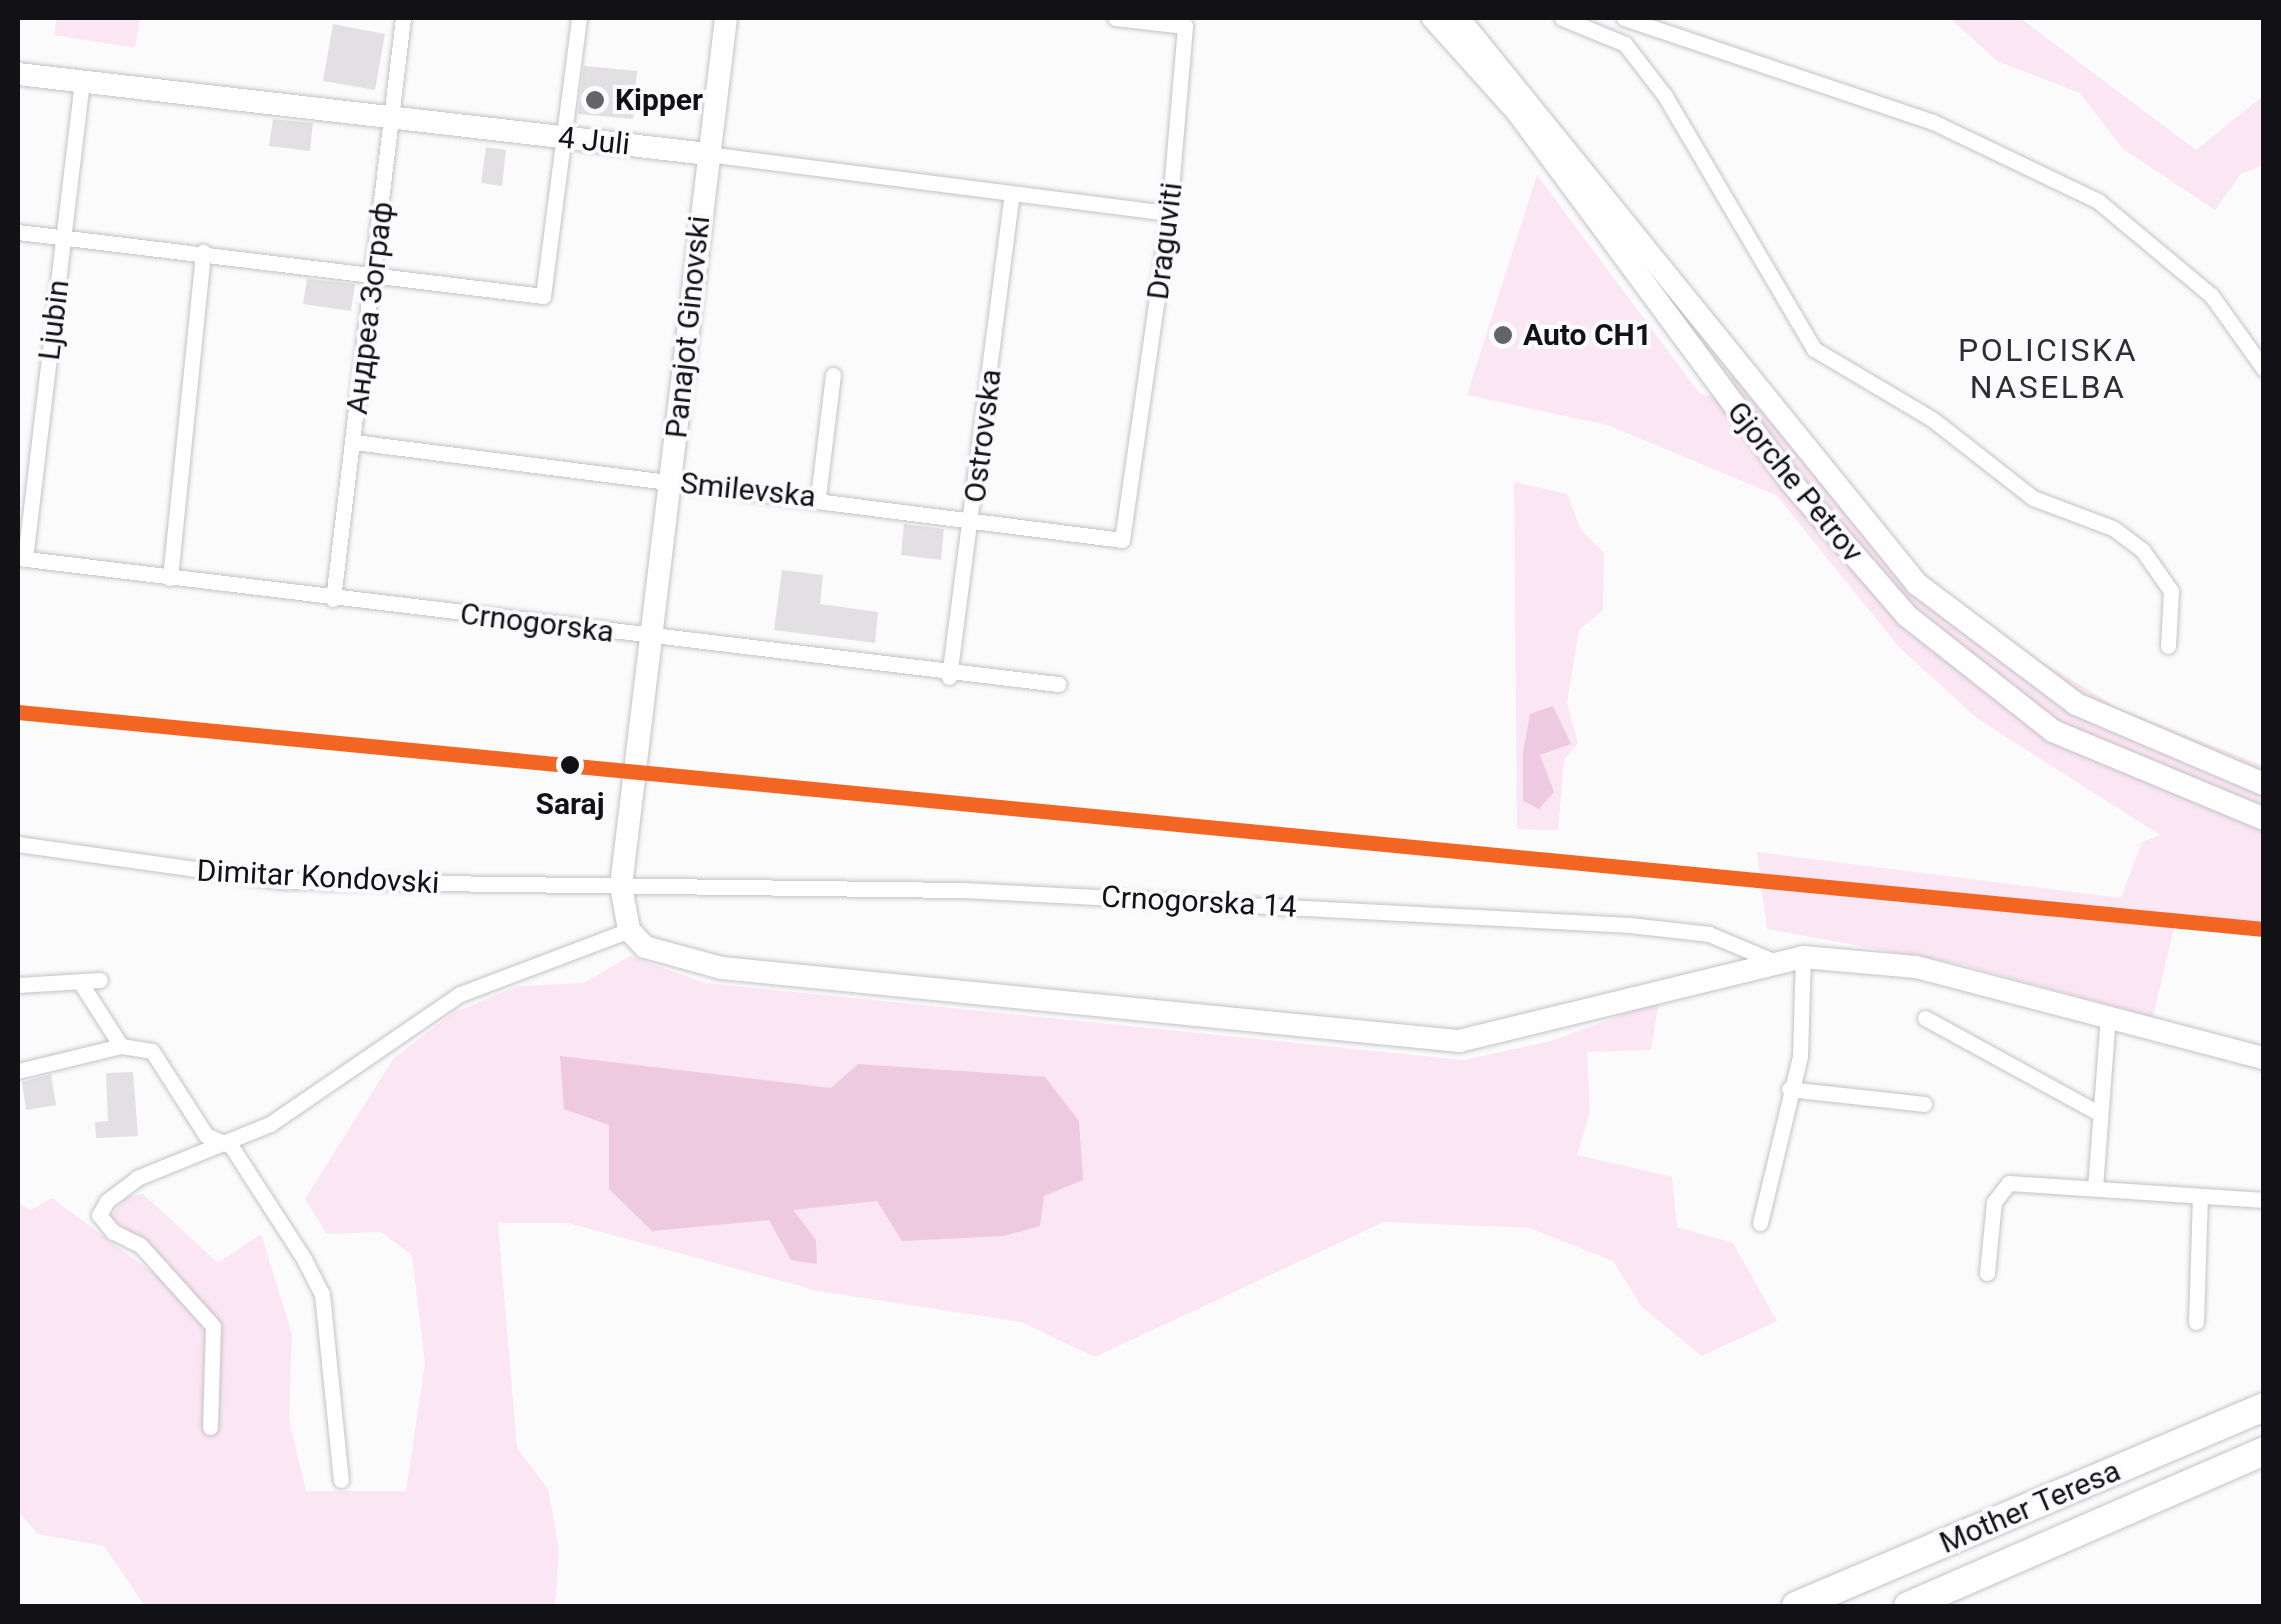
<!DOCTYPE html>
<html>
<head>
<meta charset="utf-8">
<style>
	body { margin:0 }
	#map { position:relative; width:2281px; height:1624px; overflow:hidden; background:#fbfbfc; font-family:Roboto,sans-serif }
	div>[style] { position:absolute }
	.green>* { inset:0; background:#fbe6f3 }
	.forest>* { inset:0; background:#edcae0 }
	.building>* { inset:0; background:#e2e0e3 }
	.roads { filter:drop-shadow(0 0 2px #c3c3c6) drop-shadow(0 0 2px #c3c3c6) }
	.street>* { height:15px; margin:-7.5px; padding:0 7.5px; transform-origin:7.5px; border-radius:7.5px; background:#fefeff }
	.secondary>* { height:22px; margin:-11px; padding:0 11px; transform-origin:11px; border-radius:11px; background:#fefeff }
	.highway>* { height:28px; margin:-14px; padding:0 14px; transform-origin:14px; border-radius:14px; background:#fefeff }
	.rail-1>* { height:15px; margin:-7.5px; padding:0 7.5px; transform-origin:7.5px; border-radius:7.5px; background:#f26522 }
	.dots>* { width:28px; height:28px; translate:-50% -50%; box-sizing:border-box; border:5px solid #fbfafd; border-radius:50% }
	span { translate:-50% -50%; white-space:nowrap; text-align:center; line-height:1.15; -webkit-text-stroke:8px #fbfafd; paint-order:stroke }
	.poi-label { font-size:30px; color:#121116; font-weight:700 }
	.left { translate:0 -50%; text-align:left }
	.street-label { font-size:30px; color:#121116 }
	.stop-label { font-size:30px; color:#121116; font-weight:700 }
	.neighbourhood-label { font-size:32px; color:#2e2c37; letter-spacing:2.5px }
	.frame { position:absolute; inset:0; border:20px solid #121116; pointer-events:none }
</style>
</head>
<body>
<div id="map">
	<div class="green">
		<div style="clip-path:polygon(57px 18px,140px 18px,135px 48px,54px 35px)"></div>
		<div style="clip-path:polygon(1950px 18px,2020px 18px,2196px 150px,2263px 96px,2263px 165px,2241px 174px,2215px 210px,2123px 149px,2080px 93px,1997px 61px)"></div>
		<div style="clip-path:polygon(1537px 175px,1700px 394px,1720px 398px,1742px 359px,1906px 558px,1977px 622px,2118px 708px,2263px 766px,2263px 930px,2177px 915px,2153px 1017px,1964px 965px,1767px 929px,1757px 852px,2121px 898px,2142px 842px,2160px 835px,1978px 719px,1899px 647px,1776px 495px,1608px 425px,1467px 395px)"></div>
		<div style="clip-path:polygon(1514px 482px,1567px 494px,1581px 530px,1604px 553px,1603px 610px,1579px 630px,1567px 702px,1578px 743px,1564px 760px,1558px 830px,1517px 829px)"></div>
		<div style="clip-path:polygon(630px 956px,705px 983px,1464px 1060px,1551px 1041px,1659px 1001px,1651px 1050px,1587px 1052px,1590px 1111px,1577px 1155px,1672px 1177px,1677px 1227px,1733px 1243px,1777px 1321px,1702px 1356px,1642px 1307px,1613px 1261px,1530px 1228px,1384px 1222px,1095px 1357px,1021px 1322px,818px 1291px,568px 1223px,498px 1223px,517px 1448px,548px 1489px,559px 1550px,555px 1606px,145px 1606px,104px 1546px,38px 1534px,18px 1511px,18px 1203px,31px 1210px,52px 1198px,161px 1279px,171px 1264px,110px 1217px,127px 1197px,143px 1194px,218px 1263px,261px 1234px,292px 1334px,289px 1420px,306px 1491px,406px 1491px,425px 1363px,412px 1255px,381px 1232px,327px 1234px,305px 1199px,394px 1058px,453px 1013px,518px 986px,584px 983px)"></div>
	</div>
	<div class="forest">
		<div style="clip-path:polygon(1553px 706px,1571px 744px,1540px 755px,1554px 792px,1539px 809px,1523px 801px,1523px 753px,1530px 714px)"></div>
		<div style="clip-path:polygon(560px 1056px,831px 1088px,858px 1064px,1045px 1077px,1079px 1121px,1083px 1180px,1044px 1196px,1040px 1226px,1004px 1236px,902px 1241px,877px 1201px,793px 1210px,816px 1240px,817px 1264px,791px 1260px,769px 1220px,652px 1231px,609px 1189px,609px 1125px,564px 1109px)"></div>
	</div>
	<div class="building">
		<div style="clip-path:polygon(333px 24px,385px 34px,375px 90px,323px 81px)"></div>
		<div style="clip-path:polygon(584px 66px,637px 71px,633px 119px,578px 114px)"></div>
		<div style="clip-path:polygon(273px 119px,313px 123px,310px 151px,269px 146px)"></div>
		<div style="clip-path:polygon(486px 147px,506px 150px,502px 186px,481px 183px)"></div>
		<div style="clip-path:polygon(307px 279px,355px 284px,351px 311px,303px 304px)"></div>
		<div style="clip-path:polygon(904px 524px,944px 529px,941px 560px,901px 555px)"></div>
		<div style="clip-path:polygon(782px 570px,823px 575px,820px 604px,878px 612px,875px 643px,774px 630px)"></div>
		<div style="clip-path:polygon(133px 1072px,138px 1136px,96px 1138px,95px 1122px,108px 1121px,106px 1073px)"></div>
		<div style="clip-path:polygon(51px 1074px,56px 1105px,26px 1110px,22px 1082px)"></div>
	</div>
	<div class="roads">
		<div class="street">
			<div style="left:1562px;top:18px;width:68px;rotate:22.4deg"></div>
			<div style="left:1625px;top:44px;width:66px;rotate:52.4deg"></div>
			<div style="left:1665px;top:96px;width:294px;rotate:59.5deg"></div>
			<div style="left:1814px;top:349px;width:137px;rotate:30.7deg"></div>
			<div style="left:1932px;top:419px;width:128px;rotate:38deg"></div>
			<div style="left:2033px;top:498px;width:85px;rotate:20.6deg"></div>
			<div style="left:2113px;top:528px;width:38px;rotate:37deg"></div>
			<div style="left:2143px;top:551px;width:49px;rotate:55deg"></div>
			<div style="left:2171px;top:591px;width:55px;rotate:93.1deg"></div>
			<div style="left:1624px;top:18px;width:326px;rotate:18.6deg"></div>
			<div style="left:1933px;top:122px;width:183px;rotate:25.6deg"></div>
			<div style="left:2098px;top:201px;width:147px;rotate:39.8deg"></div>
			<div style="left:2211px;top:295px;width:91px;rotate:54.4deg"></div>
			<div style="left:707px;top:154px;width:466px;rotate:7.3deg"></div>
			<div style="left:18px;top:232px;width:529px;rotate:6.95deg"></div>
			<div style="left:543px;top:296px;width:280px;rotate:-82.6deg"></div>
			<div style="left:354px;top:442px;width:774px;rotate:7.27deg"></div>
			<div style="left:1122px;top:540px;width:330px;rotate:-81.8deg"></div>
			<div style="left:1169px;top:213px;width:188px;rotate:-85.1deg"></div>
			<div style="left:1185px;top:26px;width:70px;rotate:-173.5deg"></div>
			<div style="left:818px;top:497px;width:123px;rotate:-83deg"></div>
			<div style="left:18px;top:558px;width:1048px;rotate:6.91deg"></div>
			<div style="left:25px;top:559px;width:480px;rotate:-83.2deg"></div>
			<div style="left:170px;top:578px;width:328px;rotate:-84.2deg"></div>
			<div style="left:333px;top:599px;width:585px;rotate:-83.13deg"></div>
			<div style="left:949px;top:677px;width:487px;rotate:-82.6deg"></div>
			<div style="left:18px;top:844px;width:266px;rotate:8deg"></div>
			<div style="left:281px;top:881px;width:682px;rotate:0.76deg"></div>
			<div style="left:963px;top:890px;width:668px;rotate:3deg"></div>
			<div style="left:1630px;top:925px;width:80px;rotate:6.5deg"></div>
			<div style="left:1709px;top:934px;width:67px;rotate:22.8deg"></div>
			<div style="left:18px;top:985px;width:82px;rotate:-3.5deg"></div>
			<div style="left:82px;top:985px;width:72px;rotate:57.4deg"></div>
			<div style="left:121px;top:1046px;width:31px;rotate:9deg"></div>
			<div style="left:152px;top:1051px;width:100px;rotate:57.3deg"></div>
			<div style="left:206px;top:1135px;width:27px;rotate:24deg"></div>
			<div style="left:231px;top:1146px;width:135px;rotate:57.1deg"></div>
			<div style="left:304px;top:1259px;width:39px;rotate:63deg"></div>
			<div style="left:322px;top:1294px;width:187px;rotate:84.2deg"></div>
			<div style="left:1925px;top:1018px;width:196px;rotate:28.7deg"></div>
			<div style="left:18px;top:1071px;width:106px;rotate:-13.6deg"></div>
			<div style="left:1789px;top:1089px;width:136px;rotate:6.3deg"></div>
			<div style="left:2095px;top:1188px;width:173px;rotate:-85.7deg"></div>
			<div style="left:1760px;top:1223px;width:172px;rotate:-76.5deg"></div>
			<div style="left:1800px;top:1056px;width:99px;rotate:-88.3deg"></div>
			<div style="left:1987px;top:1273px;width:71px;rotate:-84.4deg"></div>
			<div style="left:1994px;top:1202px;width:24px;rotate:-52deg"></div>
			<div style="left:2009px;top:1183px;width:256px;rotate:3.8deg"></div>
			<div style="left:2196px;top:1322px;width:126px;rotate:-88.2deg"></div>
			<div style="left:210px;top:1427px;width:101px;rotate:-88.3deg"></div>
			<div style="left:213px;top:1326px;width:109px;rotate:-132deg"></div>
			<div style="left:140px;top:1245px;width:30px;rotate:-154deg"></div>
			<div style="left:113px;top:1232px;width:22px;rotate:-129deg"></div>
			<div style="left:99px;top:1215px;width:16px;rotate:-60deg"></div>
			<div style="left:107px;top:1201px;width:38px;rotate:-37deg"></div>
			<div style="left:137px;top:1178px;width:144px;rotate:-22.1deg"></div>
			<div style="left:270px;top:1124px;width:230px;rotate:-34.4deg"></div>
			<div style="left:460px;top:994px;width:181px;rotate:-20.7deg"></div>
		</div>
		<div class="secondary">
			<div style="left:726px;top:18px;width:874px;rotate:96.9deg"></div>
			<div style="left:621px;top:886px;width:45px;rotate:79.7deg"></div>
			<div style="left:629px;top:930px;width:23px;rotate:47deg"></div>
			<div style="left:645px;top:947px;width:80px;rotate:15.3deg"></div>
			<div style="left:722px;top:968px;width:741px;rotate:5.66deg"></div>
			<div style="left:1459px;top:1041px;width:354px;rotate:-13.7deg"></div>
			<div style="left:1803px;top:957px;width:113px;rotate:5.1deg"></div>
			<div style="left:1916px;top:967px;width:360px;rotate:14.7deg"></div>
			<div style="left:1433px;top:18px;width:129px;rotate:48.1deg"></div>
			<div style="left:1519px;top:114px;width:458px;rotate:53.5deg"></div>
			<div style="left:1791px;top:482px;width:177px;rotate:49.1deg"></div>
			<div style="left:1907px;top:616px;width:186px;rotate:38.2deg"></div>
			<div style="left:2053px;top:731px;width:229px;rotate:22.6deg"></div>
			<div style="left:1458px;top:18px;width:729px;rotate:50.96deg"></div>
			<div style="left:1917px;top:584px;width:199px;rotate:37deg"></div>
			<div style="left:2076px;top:704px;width:204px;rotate:23.1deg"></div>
			<div style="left:18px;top:74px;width:694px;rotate:6.62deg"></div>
		</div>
		<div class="highway">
			<div style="left:1796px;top:1606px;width:509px;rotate:-23.04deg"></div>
			<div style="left:1908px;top:1606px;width:388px;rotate:-23.5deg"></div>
		</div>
	</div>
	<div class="rail-1">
		<div style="left:18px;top:712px;width:2256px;rotate:5.52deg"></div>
	</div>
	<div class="dots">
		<div style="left:595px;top:100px;background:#646366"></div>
		<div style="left:1503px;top:335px;background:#646366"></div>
		<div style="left:570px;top:765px;background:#121116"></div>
	</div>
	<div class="poi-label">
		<span class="left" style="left:615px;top:100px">Kipper</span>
		<span class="left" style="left:1523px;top:335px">Auto CH1</span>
	</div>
	<div class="street-label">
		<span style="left:594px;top:141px;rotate:6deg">4 Juli</span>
		<span style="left:1165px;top:241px;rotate:-83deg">Draguviti</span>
		<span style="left:370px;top:308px;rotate:-83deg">Андреа Зограф</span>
		<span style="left:54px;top:320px;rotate:-83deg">Ljubin</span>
		<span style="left:688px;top:327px;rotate:-84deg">Panajot Ginovski</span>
		<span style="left:983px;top:436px;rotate:-83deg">Ostrovska</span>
		<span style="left:1795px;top:482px;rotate:51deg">Gjorche Petrov</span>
		<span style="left:748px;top:490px;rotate:6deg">Smilevska</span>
		<span style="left:537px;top:623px;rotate:7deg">Crnogorska</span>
		<span style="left:318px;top:877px;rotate:3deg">Dimitar Kondovski</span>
		<span style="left:1199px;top:902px;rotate:3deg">Crnogorska 14</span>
		<span style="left:2030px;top:1507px;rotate:-23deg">Mother Teresa</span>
	</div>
	<div class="stop-label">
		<span style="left:570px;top:804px">Saraj</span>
	</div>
	<div class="neighbourhood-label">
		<span style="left:2048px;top:369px">POLICISKA<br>NASELBA</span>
	</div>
	<div class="frame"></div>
</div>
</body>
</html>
